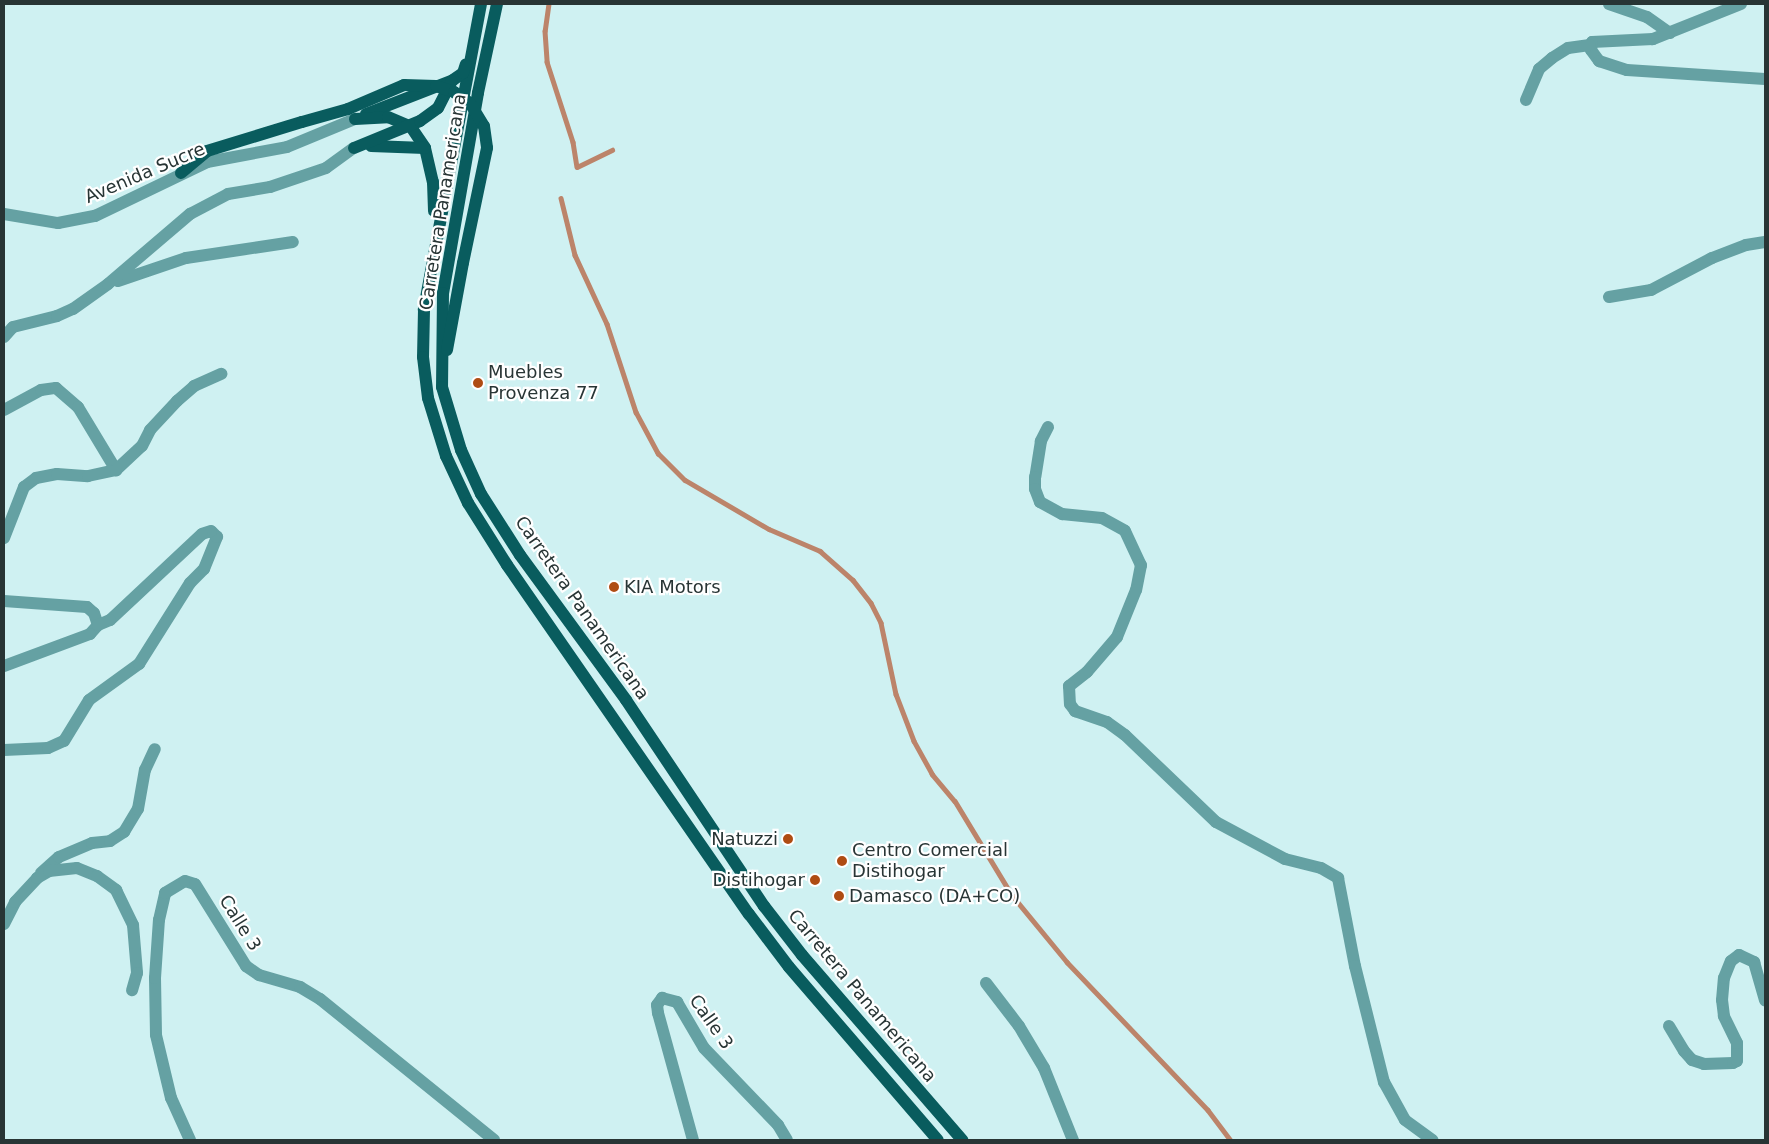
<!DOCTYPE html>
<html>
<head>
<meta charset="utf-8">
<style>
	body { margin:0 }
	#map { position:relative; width:1769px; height:1144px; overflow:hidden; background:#cff1f2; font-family:"DejaVu Sans",sans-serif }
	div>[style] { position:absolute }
	.stream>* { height:4.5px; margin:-2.25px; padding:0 2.25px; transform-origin:2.25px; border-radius:2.25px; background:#bc846a }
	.street>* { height:12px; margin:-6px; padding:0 6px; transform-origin:6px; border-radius:6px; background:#65a1a3 }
	.primary>* { height:12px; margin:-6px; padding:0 6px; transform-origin:6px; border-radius:6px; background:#095c5e }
	.primary-bridge>* { height:12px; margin:-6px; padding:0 6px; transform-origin:6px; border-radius:6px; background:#095c5e }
	.dots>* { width:14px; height:14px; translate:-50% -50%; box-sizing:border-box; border:2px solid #fff; border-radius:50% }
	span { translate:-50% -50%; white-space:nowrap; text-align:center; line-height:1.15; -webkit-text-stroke:4.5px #fff; paint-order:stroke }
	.street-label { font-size:18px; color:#283535 }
	.poi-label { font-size:18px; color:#283535 }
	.left { translate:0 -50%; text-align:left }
	.right { translate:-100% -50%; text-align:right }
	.frame { position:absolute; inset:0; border:5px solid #283535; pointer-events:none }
</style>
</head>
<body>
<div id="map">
	<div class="stream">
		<div style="left:549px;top:4px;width:27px;rotate:98deg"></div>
		<div style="left:545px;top:31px;width:31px;rotate:86deg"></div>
		<div style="left:547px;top:62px;width:84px;rotate:72deg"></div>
		<div style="left:573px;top:142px;width:25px;rotate:81deg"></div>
		<div style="left:577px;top:167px;width:39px;rotate:-26deg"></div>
		<div style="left:561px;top:198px;width:59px;rotate:76.2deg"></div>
		<div style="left:575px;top:255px;width:76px;rotate:65.1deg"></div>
		<div style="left:607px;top:324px;width:93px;rotate:71.8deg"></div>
		<div style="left:636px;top:412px;width:47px;rotate:61.8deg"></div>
		<div style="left:658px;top:453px;width:38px;rotate:45deg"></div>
		<div style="left:685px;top:480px;width:97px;rotate:30.3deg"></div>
		<div style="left:769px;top:529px;width:56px;rotate:23.3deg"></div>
		<div style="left:820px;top:551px;width:44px;rotate:41.3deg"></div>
		<div style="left:853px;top:580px;width:29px;rotate:52deg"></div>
		<div style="left:871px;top:603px;width:22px;rotate:63deg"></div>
		<div style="left:881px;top:623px;width:73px;rotate:78.1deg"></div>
		<div style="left:896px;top:694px;width:50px;rotate:69deg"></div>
		<div style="left:914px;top:741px;width:38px;rotate:61deg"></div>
		<div style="left:932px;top:774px;width:35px;rotate:50deg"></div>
		<div style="left:955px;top:801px;width:110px;rotate:58.8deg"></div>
		<div style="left:1012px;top:895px;width:87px;rotate:50.6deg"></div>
		<div style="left:1067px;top:962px;width:204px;rotate:46.4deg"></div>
		<div style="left:1208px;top:1110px;width:38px;rotate:53deg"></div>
	</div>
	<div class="street">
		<div style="left:1609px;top:4px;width:40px;rotate:18.9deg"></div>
		<div style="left:1647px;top:17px;width:28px;rotate:35deg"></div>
		<div style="left:1741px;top:4px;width:95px;rotate:158.3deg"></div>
		<div style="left:1653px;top:39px;width:61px;rotate:177.2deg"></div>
		<div style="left:1592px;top:42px;width:8px;rotate:97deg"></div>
		<div style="left:1591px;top:50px;width:14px;rotate:54deg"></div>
		<div style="left:1599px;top:61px;width:29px;rotate:18deg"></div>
		<div style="left:1627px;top:70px;width:138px;rotate:3.7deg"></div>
		<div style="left:1526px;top:100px;width:34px;rotate:-67deg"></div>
		<div style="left:1539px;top:69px;width:17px;rotate:-40deg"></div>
		<div style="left:1552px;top:58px;width:19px;rotate:-32deg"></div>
		<div style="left:1568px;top:48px;width:22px;rotate:-8deg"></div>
		<div style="left:4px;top:214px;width:55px;rotate:9.5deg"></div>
		<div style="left:58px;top:223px;width:38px;rotate:-11deg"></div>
		<div style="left:95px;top:216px;width:124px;rotate:-25.7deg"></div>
		<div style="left:207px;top:162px;width:81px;rotate:-10.6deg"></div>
		<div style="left:287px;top:147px;width:74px;rotate:-22.4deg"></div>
		<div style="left:118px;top:281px;width:72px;rotate:-18.7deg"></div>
		<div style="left:186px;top:258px;width:108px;rotate:-8.5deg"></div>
		<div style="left:1609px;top:297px;width:43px;rotate:-9.5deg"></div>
		<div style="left:1651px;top:290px;width:69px;rotate:-27.7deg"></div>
		<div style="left:1712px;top:258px;width:36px;rotate:-21deg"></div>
		<div style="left:1746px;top:245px;width:19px;rotate:-9deg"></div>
		<div style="left:4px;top:337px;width:13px;rotate:-48deg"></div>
		<div style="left:13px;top:327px;width:45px;rotate:-14deg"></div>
		<div style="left:57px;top:316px;width:17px;rotate:-24deg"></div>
		<div style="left:73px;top:309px;width:43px;rotate:-35.5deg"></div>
		<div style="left:108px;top:284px;width:108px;rotate:-40.5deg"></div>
		<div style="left:190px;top:214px;width:43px;rotate:-27.8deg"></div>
		<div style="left:228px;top:194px;width:43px;rotate:-9.5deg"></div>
		<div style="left:270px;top:187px;width:59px;rotate:-18.7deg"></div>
		<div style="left:326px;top:168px;width:34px;rotate:-36deg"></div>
		<div style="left:4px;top:410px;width:42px;rotate:-28.4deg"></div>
		<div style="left:41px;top:390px;width:15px;rotate:-8deg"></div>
		<div style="left:56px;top:388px;width:29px;rotate:41deg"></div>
		<div style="left:78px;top:407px;width:74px;rotate:58.9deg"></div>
		<div style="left:1048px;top:427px;width:16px;rotate:117deg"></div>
		<div style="left:1041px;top:441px;width:36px;rotate:99deg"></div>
		<div style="left:1035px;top:477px;width:12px;rotate:90deg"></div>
		<div style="left:1035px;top:489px;width:14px;rotate:69deg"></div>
		<div style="left:1040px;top:502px;width:25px;rotate:29deg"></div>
		<div style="left:1062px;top:514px;width:40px;rotate:5.7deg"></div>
		<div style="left:1102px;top:518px;width:26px;rotate:29deg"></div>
		<div style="left:1125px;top:531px;width:38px;rotate:65deg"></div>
		<div style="left:1141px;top:565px;width:25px;rotate:101deg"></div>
		<div style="left:1136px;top:590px;width:51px;rotate:112deg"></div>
		<div style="left:1117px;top:637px;width:46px;rotate:130.6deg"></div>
		<div style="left:1087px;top:672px;width:23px;rotate:142deg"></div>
		<div style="left:1069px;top:686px;width:18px;rotate:87deg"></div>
		<div style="left:1070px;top:704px;width:9px;rotate:54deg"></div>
		<div style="left:1075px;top:711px;width:34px;rotate:19deg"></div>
		<div style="left:1107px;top:722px;width:22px;rotate:36deg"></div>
		<div style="left:1125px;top:735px;width:126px;rotate:43.7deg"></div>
		<div style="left:1216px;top:822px;width:78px;rotate:28.2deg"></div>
		<div style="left:1285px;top:859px;width:37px;rotate:14deg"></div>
		<div style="left:1321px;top:868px;width:20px;rotate:30deg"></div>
		<div style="left:1338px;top:878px;width:90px;rotate:79.1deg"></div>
		<div style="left:1355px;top:966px;width:120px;rotate:76deg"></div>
		<div style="left:1384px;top:1082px;width:43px;rotate:61.1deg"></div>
		<div style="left:1405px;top:1120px;width:34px;rotate:36deg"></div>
		<div style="left:4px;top:538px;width:55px;rotate:-68.6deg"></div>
		<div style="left:24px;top:487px;width:15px;rotate:-37deg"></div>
		<div style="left:36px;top:478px;width:21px;rotate:-11deg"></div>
		<div style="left:57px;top:474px;width:31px;rotate:4deg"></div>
		<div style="left:88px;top:476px;width:29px;rotate:-12deg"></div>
		<div style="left:116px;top:470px;width:35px;rotate:-43deg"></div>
		<div style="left:142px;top:446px;width:18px;rotate:-63deg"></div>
		<div style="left:150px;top:430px;width:40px;rotate:-47deg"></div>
		<div style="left:177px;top:401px;width:23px;rotate:-41deg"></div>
		<div style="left:194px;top:386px;width:30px;rotate:-24deg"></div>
		<div style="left:4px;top:601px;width:83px;rotate:4.1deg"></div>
		<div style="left:87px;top:607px;width:9px;rotate:41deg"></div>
		<div style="left:94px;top:613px;width:13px;rotate:72deg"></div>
		<div style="left:98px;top:625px;width:12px;rotate:132deg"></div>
		<div style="left:90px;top:634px;width:92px;rotate:159.6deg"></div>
		<div style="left:4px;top:750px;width:44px;rotate:-2.6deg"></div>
		<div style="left:48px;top:748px;width:17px;rotate:-24deg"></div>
		<div style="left:64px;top:741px;width:48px;rotate:-58.6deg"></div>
		<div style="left:89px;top:700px;width:62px;rotate:-35.8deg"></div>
		<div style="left:139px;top:664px;width:96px;rotate:-57.8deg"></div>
		<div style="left:190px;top:583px;width:20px;rotate:-45deg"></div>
		<div style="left:204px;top:569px;width:35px;rotate:-68deg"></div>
		<div style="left:217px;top:537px;width:8px;rotate:-135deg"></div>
		<div style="left:211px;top:531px;width:9px;rotate:162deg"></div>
		<div style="left:202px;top:534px;width:126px;rotate:136.9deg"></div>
		<div style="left:110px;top:620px;width:13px;rotate:157deg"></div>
		<div style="left:41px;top:873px;width:24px;rotate:-42deg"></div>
		<div style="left:59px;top:857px;width:36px;rotate:-23deg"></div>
		<div style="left:92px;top:843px;width:18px;rotate:-6deg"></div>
		<div style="left:110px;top:841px;width:17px;rotate:-33deg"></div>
		<div style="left:124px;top:832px;width:27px;rotate:-59deg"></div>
		<div style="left:138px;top:809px;width:40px;rotate:-80deg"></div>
		<div style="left:145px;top:770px;width:23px;rotate:-65deg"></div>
		<div style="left:4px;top:924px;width:25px;rotate:-63deg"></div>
		<div style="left:15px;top:902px;width:33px;rotate:-47deg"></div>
		<div style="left:37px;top:878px;width:14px;rotate:-30deg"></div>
		<div style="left:49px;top:871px;width:28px;rotate:-6deg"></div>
		<div style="left:77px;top:868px;width:22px;rotate:22deg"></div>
		<div style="left:97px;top:876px;width:24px;rotate:36deg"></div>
		<div style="left:116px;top:890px;width:39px;rotate:64deg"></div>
		<div style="left:133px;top:925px;width:48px;rotate:85.2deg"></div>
		<div style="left:137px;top:973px;width:18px;rotate:106deg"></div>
		<div style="left:986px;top:983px;width:54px;rotate:52.5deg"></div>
		<div style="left:1019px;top:1026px;width:49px;rotate:59.2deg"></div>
		<div style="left:1044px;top:1068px;width:78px;rotate:68.1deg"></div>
		<div style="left:1669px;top:1026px;width:29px;rotate:59deg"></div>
		<div style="left:1684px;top:1051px;width:12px;rotate:48deg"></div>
		<div style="left:1692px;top:1060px;width:13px;rotate:18deg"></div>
		<div style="left:1704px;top:1064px;width:29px;rotate:-2deg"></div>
		<div style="left:1733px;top:1063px;width:4px;rotate:-27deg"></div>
		<div style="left:1737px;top:1061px;width:18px;rotate:-90deg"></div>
		<div style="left:1737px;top:1043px;width:30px;rotate:-116deg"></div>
		<div style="left:1724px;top:1016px;width:16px;rotate:-97deg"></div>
		<div style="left:1722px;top:1000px;width:22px;rotate:-85deg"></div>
		<div style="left:1724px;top:978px;width:18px;rotate:-68deg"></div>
		<div style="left:1731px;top:961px;width:10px;rotate:-37deg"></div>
		<div style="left:1739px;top:955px;width:17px;rotate:25deg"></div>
		<div style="left:1754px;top:962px;width:40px;rotate:74deg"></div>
		<div style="left:190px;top:1140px;width:46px;rotate:-114.3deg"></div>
		<div style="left:171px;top:1098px;width:65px;rotate:-103.4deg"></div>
		<div style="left:156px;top:1035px;width:57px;rotate:-91deg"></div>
		<div style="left:155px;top:978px;width:58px;rotate:-86.1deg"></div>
		<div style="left:159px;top:920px;width:28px;rotate:-77deg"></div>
		<div style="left:165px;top:893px;width:23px;rotate:-31deg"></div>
		<div style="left:185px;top:881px;width:10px;rotate:17deg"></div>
		<div style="left:195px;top:884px;width:97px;rotate:58.1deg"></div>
		<div style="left:246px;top:966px;width:16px;rotate:35deg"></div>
		<div style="left:259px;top:975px;width:43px;rotate:16.3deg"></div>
		<div style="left:300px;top:987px;width:23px;rotate:31deg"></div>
		<div style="left:320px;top:999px;width:224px;rotate:39deg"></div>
		<div style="left:693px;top:1140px;width:132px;rotate:-105.4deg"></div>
		<div style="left:658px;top:1013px;width:8px;rotate:-97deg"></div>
		<div style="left:657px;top:1005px;width:9px;rotate:-54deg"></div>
		<div style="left:662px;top:998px;width:16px;rotate:15deg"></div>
		<div style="left:677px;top:1002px;width:53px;rotate:59.6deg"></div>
		<div style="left:704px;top:1048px;width:107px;rotate:46.1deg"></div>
		<div style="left:778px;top:1125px;width:17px;rotate:59deg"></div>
	</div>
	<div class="primary">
		<div style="left:481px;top:4px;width:311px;rotate:100.6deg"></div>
		<div style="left:424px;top:310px;width:47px;rotate:91.2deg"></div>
		<div style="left:423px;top:357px;width:41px;rotate:83deg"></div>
		<div style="left:428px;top:398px;width:61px;rotate:72.8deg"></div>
		<div style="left:446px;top:456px;width:52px;rotate:64.9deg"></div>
		<div style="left:468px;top:503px;width:73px;rotate:57.8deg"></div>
		<div style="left:507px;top:565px;width:425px;rotate:55.3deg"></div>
		<div style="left:749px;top:914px;width:66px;rotate:53deg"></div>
		<div style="left:789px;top:967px;width:228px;rotate:49.3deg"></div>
		<div style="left:497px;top:4px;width:91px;rotate:102.1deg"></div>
		<div style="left:478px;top:93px;width:203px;rotate:99.9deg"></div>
		<div style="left:443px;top:293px;width:94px;rotate:90.6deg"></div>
		<div style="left:442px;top:387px;width:66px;rotate:73.2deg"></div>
		<div style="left:461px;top:450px;width:48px;rotate:65.6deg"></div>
		<div style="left:481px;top:494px;width:72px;rotate:57.4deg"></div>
		<div style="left:520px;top:555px;width:180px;rotate:53.8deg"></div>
		<div style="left:626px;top:700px;width:248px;rotate:56.2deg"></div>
		<div style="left:764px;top:906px;width:62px;rotate:52.2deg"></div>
		<div style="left:802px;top:955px;width:245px;rotate:49.1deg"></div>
		<div style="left:366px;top:114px;width:93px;rotate:-21.3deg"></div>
		<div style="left:453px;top:80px;width:12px;rotate:-35deg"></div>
		<div style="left:463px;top:73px;width:9px;rotate:-72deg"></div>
		<div style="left:355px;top:119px;width:33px;rotate:-3deg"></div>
		<div style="left:388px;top:117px;width:25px;rotate:23deg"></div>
		<div style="left:411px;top:127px;width:25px;rotate:56deg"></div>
		<div style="left:425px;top:148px;width:35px;rotate:77deg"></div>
		<div style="left:433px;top:182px;width:29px;rotate:88deg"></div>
		<div style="left:371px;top:146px;width:54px;rotate:2.1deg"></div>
		<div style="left:354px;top:148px;width:71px;rotate:-22.2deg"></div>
		<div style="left:420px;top:121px;width:22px;rotate:-36deg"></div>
		<div style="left:438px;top:108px;width:30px;rotate:-63deg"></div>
		<div style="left:181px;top:173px;width:34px;rotate:-40deg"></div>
		<div style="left:207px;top:151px;width:99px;rotate:-17deg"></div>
		<div style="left:447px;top:350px;width:88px;rotate:-79.6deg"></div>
	</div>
	<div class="primary-bridge">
		<div style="left:302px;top:122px;width:48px;rotate:-15.8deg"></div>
		<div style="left:348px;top:109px;width:61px;rotate:-23.2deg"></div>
		<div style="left:404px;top:85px;width:32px;rotate:2deg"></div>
		<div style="left:436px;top:86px;width:19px;rotate:18deg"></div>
		<div style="left:454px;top:92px;width:19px;rotate:35deg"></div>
		<div style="left:470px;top:103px;width:27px;rotate:59deg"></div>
		<div style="left:484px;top:126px;width:22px;rotate:82deg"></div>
		<div style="left:487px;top:148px;width:117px;rotate:101.8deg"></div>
	</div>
	<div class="dots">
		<div style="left:478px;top:383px;background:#af4c13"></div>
		<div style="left:614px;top:587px;background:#af4c13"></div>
		<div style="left:788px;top:839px;background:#af4c13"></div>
		<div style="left:842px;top:861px;background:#af4c13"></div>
		<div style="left:815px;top:880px;background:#af4c13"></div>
		<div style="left:839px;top:896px;background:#af4c13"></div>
	</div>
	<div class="street-label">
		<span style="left:145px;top:173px;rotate:-23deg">Avenida Sucre</span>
		<span style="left:443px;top:202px;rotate:-81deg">Carretera Panamericana</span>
		<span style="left:582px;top:608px;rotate:55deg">Carretera Panamericana</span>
		<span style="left:240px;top:923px;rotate:58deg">Calle 3</span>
		<span style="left:862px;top:996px;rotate:50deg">Carretera Panamericana</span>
		<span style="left:711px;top:1022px;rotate:55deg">Calle 3</span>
	</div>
	<div class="poi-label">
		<span class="left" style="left:488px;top:383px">Muebles<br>Provenza 77</span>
		<span class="left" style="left:624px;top:587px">KIA Motors</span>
		<span class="right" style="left:778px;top:839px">Natuzzi</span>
		<span class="left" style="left:852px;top:861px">Centro Comercial<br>Distihogar</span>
		<span class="right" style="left:805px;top:880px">Distihogar</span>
		<span class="left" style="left:849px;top:896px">Damasco (DA+CO)</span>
	</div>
	<div class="frame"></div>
</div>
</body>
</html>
